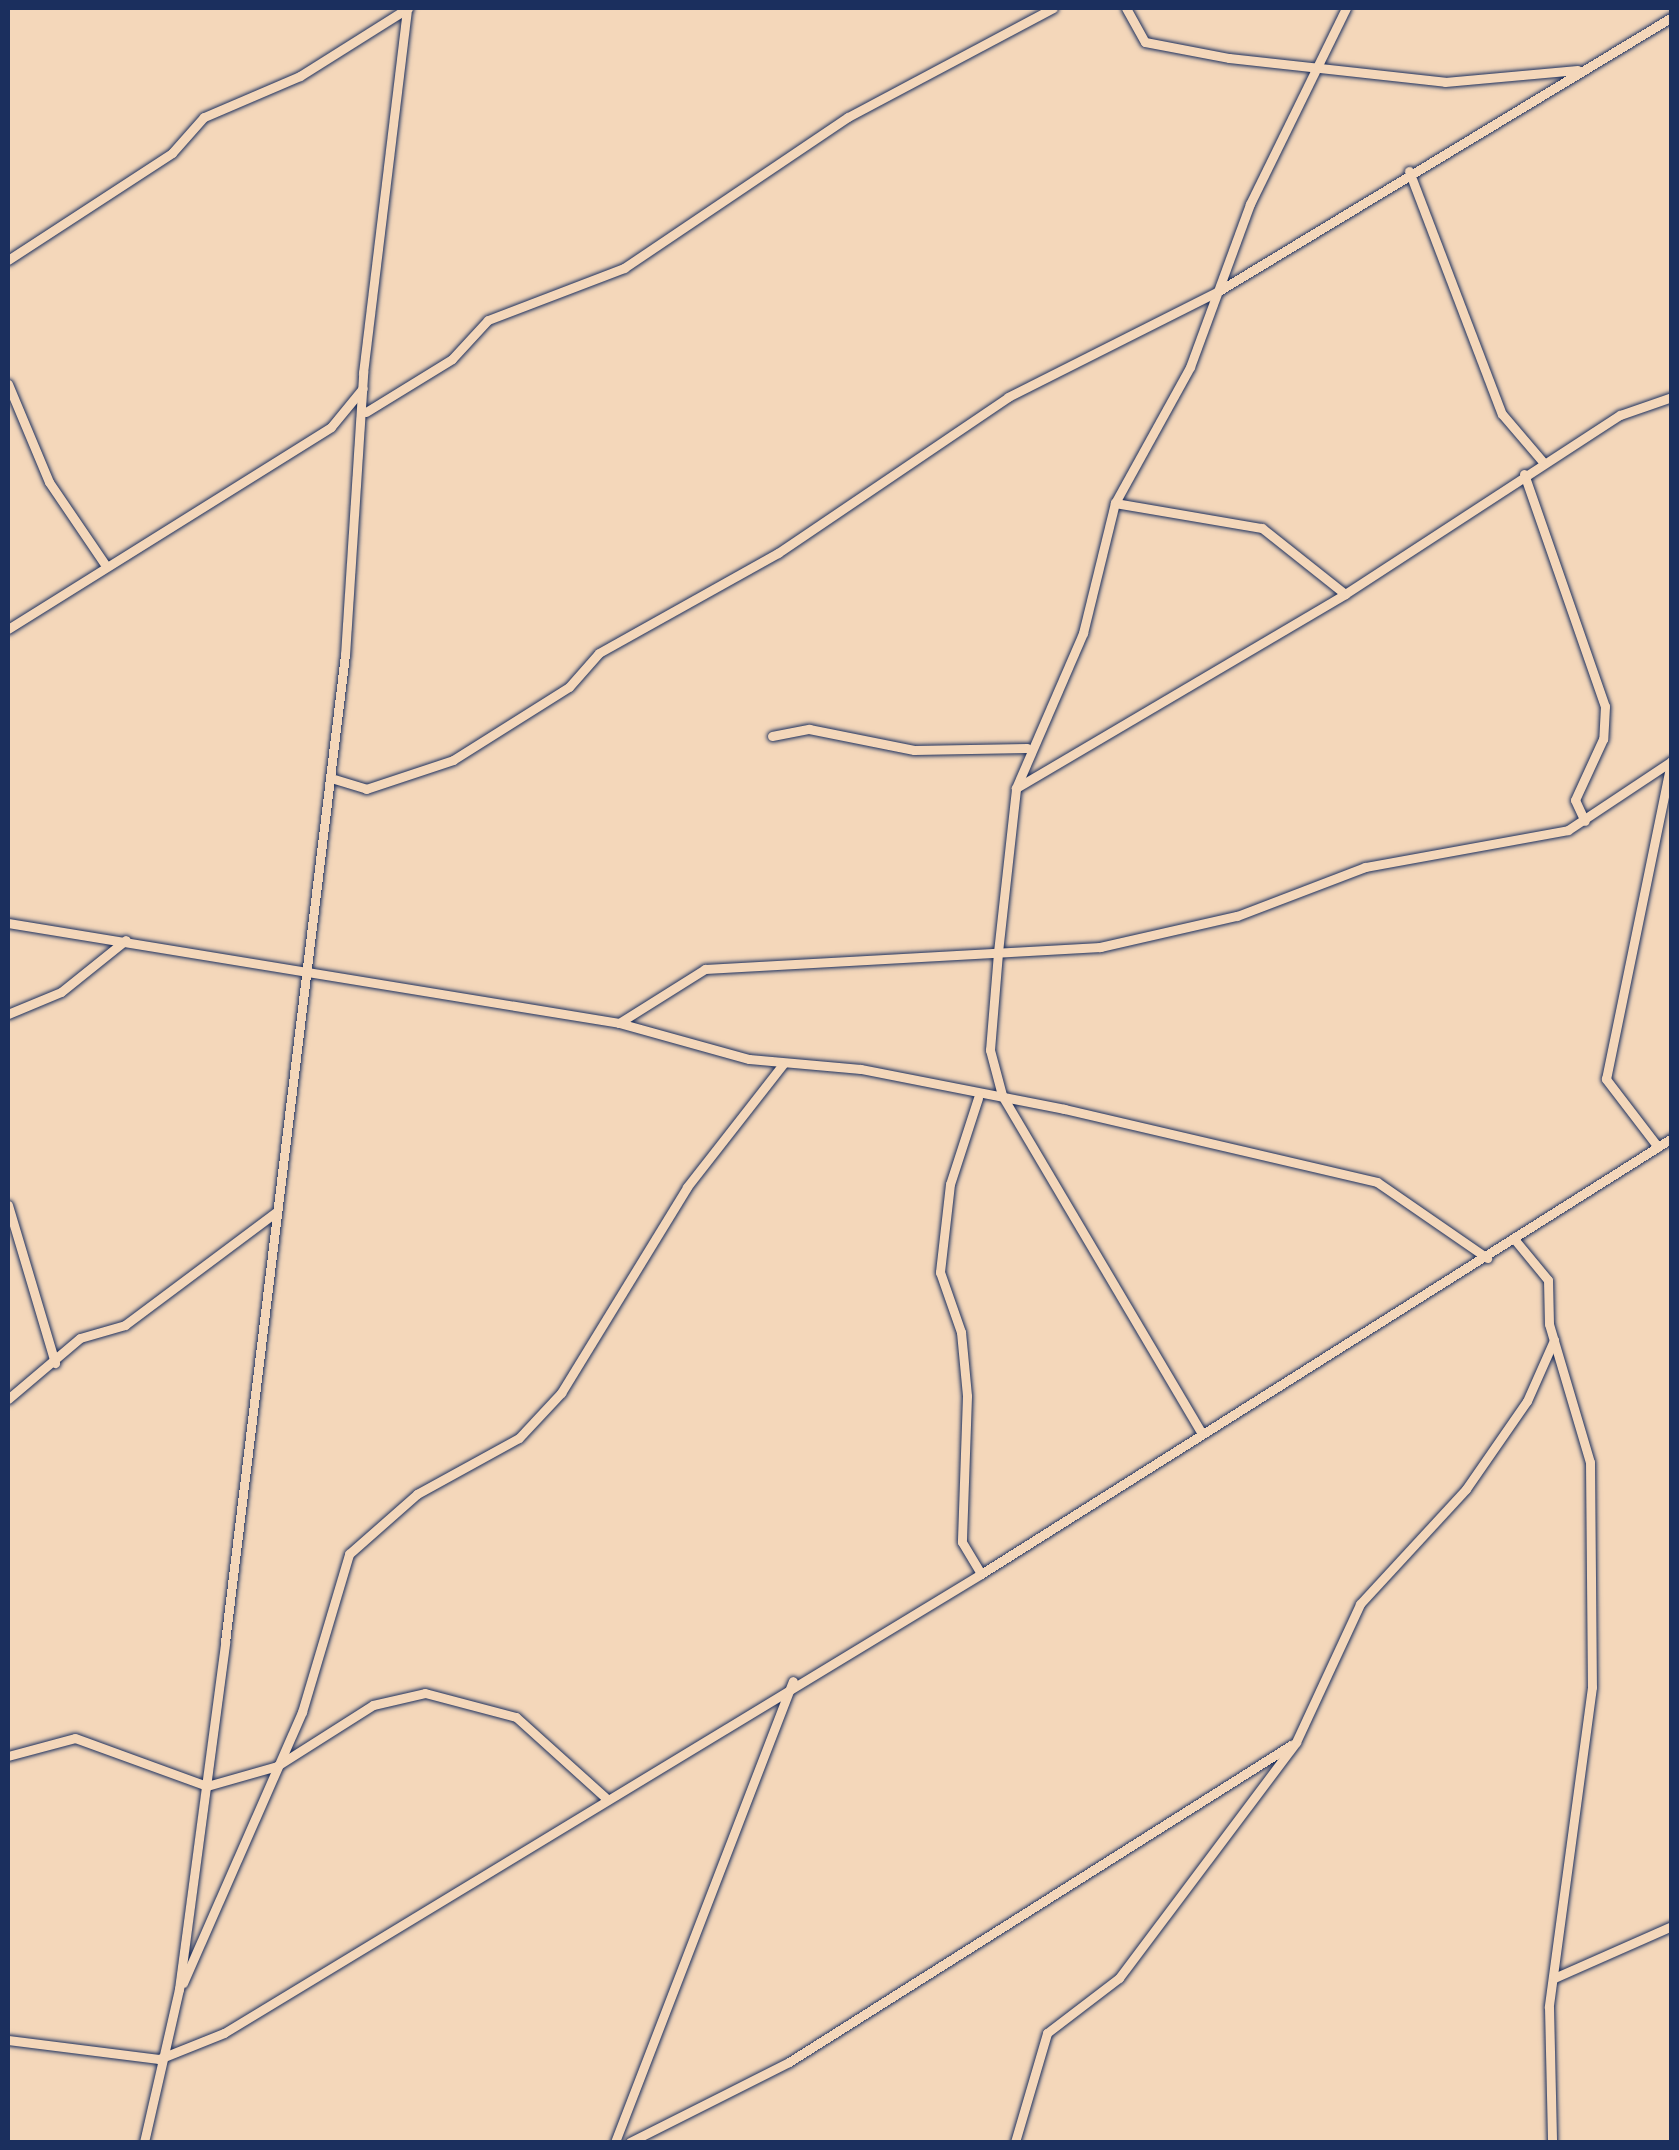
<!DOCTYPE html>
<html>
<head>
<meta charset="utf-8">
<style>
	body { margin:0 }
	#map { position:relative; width:1679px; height:2150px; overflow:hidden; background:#f4d7ba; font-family:"Shantell Sans",sans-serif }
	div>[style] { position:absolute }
	.roads { filter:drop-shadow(0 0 2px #1b2f5e) drop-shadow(0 0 2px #1b2f5e) }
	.street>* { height:9px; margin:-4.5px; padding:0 4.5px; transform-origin:4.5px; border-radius:4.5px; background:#f4d7ba }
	span { translate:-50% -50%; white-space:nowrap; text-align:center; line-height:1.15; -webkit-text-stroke:8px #f4d7ba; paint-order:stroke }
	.frame { position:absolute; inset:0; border:10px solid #1b2f5e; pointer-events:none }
</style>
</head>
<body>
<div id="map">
	<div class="roads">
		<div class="street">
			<div style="left:1126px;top:8px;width:39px;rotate:61deg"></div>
			<div style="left:1145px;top:42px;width:86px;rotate:10.8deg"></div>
			<div style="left:1229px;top:58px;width:217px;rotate:6.3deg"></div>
			<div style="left:1445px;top:82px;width:133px;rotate:-5.2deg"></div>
			<div style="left:1409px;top:171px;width:260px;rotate:69.1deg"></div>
			<div style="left:1502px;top:414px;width:63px;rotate:49.5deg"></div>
			<div style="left:8px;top:260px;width:196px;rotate:-33.1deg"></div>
			<div style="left:172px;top:153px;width:48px;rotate:-48.4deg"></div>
			<div style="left:204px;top:117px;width:104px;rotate:-23.1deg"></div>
			<div style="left:300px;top:76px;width:128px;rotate:-32.2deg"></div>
			<div style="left:8px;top:384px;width:106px;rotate:67.3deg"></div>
			<div style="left:49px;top:482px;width:102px;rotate:55.8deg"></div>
			<div style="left:366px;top:412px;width:101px;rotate:-31.6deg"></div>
			<div style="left:452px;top:359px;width:53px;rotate:-47.3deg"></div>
			<div style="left:488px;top:320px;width:146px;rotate:-20.9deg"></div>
			<div style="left:624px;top:268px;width:270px;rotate:-34deg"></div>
			<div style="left:848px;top:117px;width:232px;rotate:-28deg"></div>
			<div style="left:1524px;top:474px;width:246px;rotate:70.8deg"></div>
			<div style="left:1605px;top:706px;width:33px;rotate:93deg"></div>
			<div style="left:1603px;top:739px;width:67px;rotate:114.7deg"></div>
			<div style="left:1575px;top:800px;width:23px;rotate:65deg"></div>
			<div style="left:1115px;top:503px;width:149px;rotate:9.7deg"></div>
			<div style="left:1262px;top:528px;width:106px;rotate:38.5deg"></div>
			<div style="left:8px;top:629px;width:381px;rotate:-32deg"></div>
			<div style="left:331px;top:427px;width:50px;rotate:-50.6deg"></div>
			<div style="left:772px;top:736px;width:38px;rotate:-11deg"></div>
			<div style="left:809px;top:729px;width:107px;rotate:11.3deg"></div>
			<div style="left:914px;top:750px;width:113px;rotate:-1deg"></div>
			<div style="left:331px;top:778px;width:37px;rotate:17deg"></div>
			<div style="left:366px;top:789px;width:92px;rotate:-18.4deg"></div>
			<div style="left:453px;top:760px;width:137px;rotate:-32.2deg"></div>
			<div style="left:569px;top:687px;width:45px;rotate:-48.6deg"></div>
			<div style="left:599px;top:653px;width:205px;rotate:-29.2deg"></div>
			<div style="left:778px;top:553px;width:278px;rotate:-34.1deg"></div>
			<div style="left:1008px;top:397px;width:234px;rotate:-26.7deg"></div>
			<div style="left:1217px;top:292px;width:532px;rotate:-31.15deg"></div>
			<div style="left:1016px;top:788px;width:382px;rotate:-30.5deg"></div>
			<div style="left:1345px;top:594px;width:328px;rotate:-33.1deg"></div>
			<div style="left:1620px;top:415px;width:55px;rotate:-19.1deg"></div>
			<div style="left:8px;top:923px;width:619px;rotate:9.29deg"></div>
			<div style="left:619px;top:1023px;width:135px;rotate:15.5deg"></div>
			<div style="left:749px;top:1059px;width:112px;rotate:5.1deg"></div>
			<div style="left:861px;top:1069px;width:207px;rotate:11.1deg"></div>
			<div style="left:1064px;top:1109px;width:321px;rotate:13.1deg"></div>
			<div style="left:1377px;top:1182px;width:134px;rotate:34.6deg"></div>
			<div style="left:8px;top:1014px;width:57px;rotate:-22.5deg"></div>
			<div style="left:61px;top:992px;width:83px;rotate:-38.7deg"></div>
			<div style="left:619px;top:1023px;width:102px;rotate:-32.1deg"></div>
			<div style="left:705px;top:969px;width:396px;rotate:-3.2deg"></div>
			<div style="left:1100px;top:947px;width:140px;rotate:-12.8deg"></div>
			<div style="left:1237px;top:916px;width:137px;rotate:-20.9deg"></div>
			<div style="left:1365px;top:867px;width:206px;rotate:-10.3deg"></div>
			<div style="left:1568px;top:830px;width:125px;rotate:-33.6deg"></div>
			<div style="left:978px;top:1098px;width:90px;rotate:108deg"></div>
			<div style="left:950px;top:1184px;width:89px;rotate:96.5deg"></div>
			<div style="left:940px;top:1272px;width:64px;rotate:70.7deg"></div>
			<div style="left:961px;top:1332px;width:64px;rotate:84.6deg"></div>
			<div style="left:967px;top:1396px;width:146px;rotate:92deg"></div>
			<div style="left:962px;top:1542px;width:37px;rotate:59deg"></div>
			<div style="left:1658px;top:1147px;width:86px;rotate:-127.4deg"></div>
			<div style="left:1606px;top:1079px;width:325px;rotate:-78.4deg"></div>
			<div style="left:8px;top:1205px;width:165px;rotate:73.4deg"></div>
			<div style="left:1515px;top:1240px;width:52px;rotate:50.5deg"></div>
			<div style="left:1548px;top:1280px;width:44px;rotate:88.7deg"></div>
			<div style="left:1549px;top:1324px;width:144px;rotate:73.5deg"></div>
			<div style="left:1590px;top:1462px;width:225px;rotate:89.5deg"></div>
			<div style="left:1592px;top:1687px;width:323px;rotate:97.7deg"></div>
			<div style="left:1549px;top:2007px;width:135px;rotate:88.7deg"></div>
			<div style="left:8px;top:1399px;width:94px;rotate:-40.3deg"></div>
			<div style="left:80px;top:1338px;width:47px;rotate:-16.1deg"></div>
			<div style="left:125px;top:1325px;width:189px;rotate:-36.8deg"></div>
			<div style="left:1201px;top:1432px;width:391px;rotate:-120.6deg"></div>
			<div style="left:1002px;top:1095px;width:47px;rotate:-104.9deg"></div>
			<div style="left:990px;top:1050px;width:98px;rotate:-85.3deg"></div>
			<div style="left:998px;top:952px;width:165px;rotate:-83.7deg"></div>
			<div style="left:1016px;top:788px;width:169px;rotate:-66.6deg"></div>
			<div style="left:1083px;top:633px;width:134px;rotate:-76.2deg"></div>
			<div style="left:1115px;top:503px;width:155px;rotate:-61.1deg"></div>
			<div style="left:1190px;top:367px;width:174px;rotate:-69.8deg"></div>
			<div style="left:1250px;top:204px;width:218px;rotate:-63.9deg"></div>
			<div style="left:8px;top:1756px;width:69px;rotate:-15deg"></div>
			<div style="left:75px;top:1738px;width:140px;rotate:20deg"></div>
			<div style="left:207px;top:1786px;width:73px;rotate:-15.9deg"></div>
			<div style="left:277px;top:1766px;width:114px;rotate:-32.4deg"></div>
			<div style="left:373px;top:1705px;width:53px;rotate:-13deg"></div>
			<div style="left:425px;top:1693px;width:94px;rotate:14.8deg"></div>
			<div style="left:516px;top:1717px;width:120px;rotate:42deg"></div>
			<div style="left:1554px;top:1978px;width:129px;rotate:-23.8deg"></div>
			<div style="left:183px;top:1983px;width:296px;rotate:-66.3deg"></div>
			<div style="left:302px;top:1712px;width:165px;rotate:-73.4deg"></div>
			<div style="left:349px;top:1554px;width:91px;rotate:-41.4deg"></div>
			<div style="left:417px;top:1494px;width:116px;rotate:-28.8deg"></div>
			<div style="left:519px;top:1438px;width:62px;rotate:-47deg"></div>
			<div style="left:561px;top:1393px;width:241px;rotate:-58.5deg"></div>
			<div style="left:687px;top:1187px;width:156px;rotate:-52deg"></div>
			<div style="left:8px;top:2040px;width:152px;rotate:7.2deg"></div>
			<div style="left:159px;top:2059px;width:70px;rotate:-21.8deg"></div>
			<div style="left:224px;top:2033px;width:885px;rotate:-31.23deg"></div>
			<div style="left:981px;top:1574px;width:817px;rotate:-32.25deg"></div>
			<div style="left:144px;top:2142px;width:157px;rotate:-77.1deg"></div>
			<div style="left:179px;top:1989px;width:350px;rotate:-82.4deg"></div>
			<div style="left:225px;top:1642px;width:994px;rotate:-83.07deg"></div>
			<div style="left:345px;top:655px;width:283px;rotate:-86.3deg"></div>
			<div style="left:363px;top:373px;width:368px;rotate:-83.1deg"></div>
			<div style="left:615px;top:2142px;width:494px;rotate:-68.9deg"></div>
			<div style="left:630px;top:2142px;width:178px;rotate:-26.7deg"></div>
			<div style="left:789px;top:2062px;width:594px;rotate:-32.27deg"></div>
			<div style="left:1015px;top:2142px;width:114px;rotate:-73.6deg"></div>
			<div style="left:1047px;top:2033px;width:91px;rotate:-37.4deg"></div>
			<div style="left:1119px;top:1978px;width:295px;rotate:-53.1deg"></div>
			<div style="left:1296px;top:1742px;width:152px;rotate:-65.1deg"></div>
			<div style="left:1360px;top:1604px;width:156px;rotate:-47.3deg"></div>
			<div style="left:1466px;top:1489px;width:107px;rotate:-55.3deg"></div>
			<div style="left:1527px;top:1401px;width:67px;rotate:-66.1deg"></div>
		</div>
	</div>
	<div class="frame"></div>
</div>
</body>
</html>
